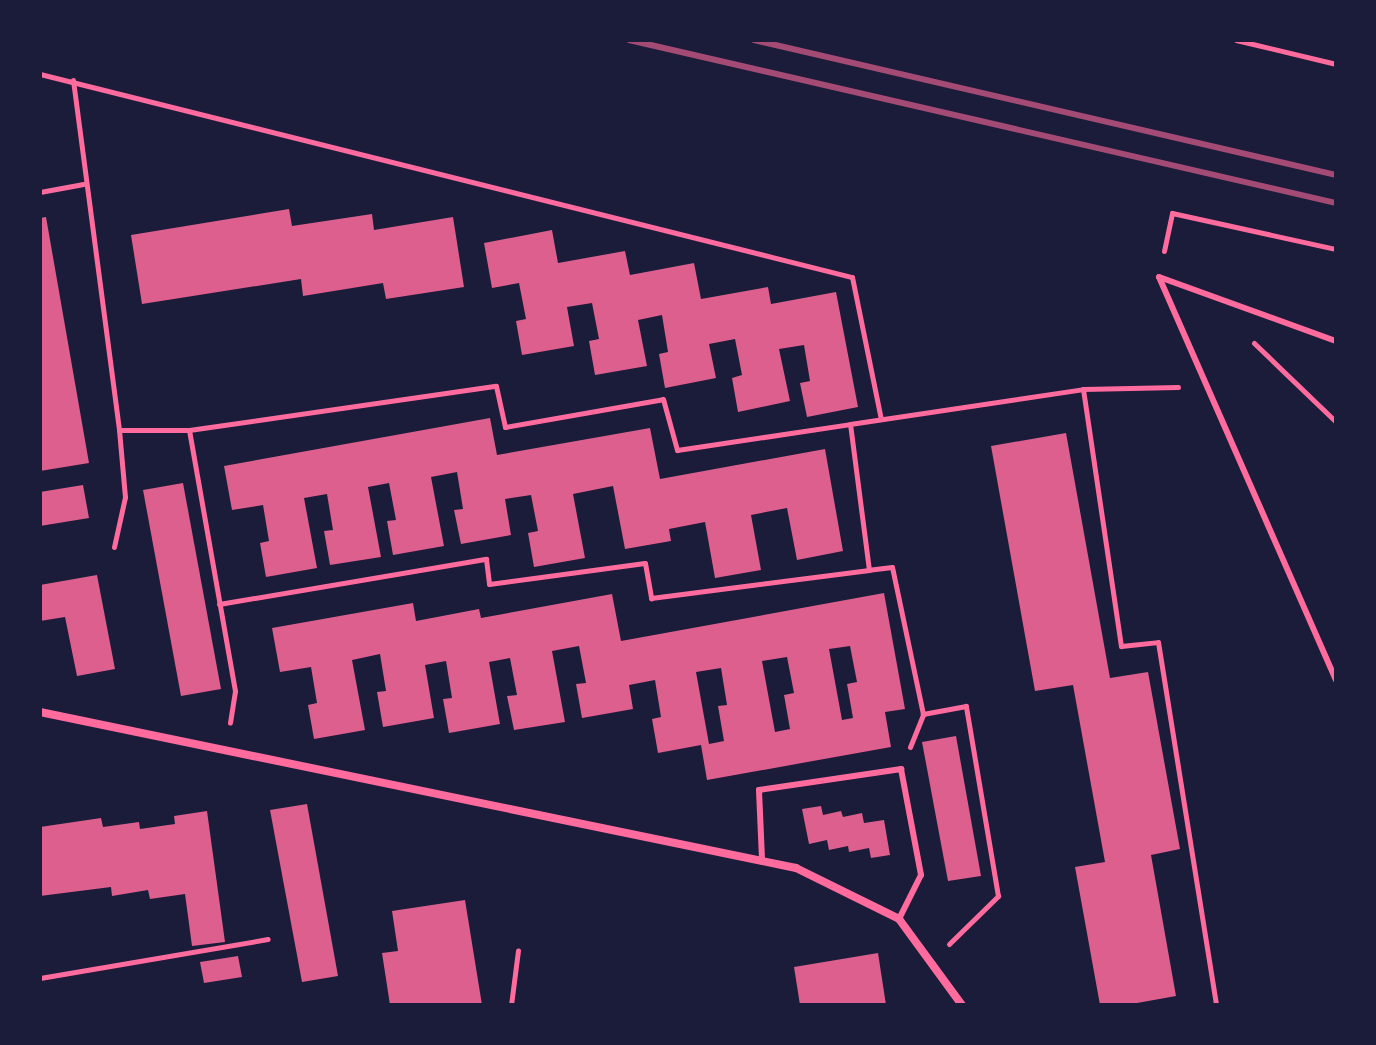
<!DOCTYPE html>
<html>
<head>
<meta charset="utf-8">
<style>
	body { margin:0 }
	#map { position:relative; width:1376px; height:1045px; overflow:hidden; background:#1b1b3a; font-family:"Varela Round",sans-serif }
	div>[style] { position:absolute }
	.building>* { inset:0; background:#dd5f8e }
	.path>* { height:5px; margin:-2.5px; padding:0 2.5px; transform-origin:2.5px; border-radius:2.5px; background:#ff6b9d }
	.service>* { height:6px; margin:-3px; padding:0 3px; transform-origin:3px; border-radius:3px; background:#ff6b9d }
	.minor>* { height:8px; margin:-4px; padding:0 4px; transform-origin:4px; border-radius:4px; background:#ff6b9d }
	.rail>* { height:6px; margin:-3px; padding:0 3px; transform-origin:3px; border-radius:3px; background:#a44b75 }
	span { translate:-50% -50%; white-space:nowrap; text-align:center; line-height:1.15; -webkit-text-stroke:6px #1b1b3a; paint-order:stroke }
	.frame { position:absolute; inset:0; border:42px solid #1b1b3a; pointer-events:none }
</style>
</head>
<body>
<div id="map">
	<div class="building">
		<div style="clip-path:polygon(289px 209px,292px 226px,372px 214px,374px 230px,453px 217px,464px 287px,386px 299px,383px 283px,303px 296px,301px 279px,142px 304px,131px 235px)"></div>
		<div style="clip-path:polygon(46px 217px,89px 463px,40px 471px,40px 218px)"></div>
		<div style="clip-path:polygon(552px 230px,558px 263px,625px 251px,630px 275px,694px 263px,701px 299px,768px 287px,771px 304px,836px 292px,858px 407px,807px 417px,800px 383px,810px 381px,804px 345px,779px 349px,790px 401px,738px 412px,732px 378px,742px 375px,735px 339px,709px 344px,716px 378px,665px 388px,659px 354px,668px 352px,662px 315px,638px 320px,647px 366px,595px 375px,589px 341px,599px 339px,592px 303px,567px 307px,574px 346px,522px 355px,516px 321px,526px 319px,519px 283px,492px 288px,484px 243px)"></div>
		<div style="clip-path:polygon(490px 418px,497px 455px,650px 428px,660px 479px,825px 449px,843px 551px,797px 560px,787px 508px,751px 515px,761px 570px,715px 578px,705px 522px,669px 529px,671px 541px,625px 549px,613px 486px,573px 494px,585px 558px,534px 567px,528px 533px,538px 531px,531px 495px,505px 499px,511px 535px,461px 544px,454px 510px,463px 509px,457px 472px,431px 477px,444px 546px,393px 555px,387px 521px,396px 520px,389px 483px,368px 487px,381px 557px,330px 565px,324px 531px,333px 530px,327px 494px,304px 498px,317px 568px,266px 577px,260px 543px,269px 541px,263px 505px,232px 510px,224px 466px)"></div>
		<div style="clip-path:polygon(1066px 433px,1110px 678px,1148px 672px,1180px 849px,1151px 855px,1176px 996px,1126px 1005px,1100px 1005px,1075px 867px,1105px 862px,1073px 685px,1035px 691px,991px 446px)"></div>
		<div style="clip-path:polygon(183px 483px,221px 689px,181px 696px,143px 490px)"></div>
		<div style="clip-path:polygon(83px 485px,89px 518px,40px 526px,40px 492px)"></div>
		<div style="clip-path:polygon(97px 575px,115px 669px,77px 676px,65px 617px,40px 621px,40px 585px)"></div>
		<div style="clip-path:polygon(evenodd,884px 593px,905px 709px,885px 712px,891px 747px,707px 780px,701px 745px,658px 753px,652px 719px,661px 717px,655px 680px,629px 685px,633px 709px,582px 718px,576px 684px,586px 683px,579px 646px,552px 651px,565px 722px,514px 730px,507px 696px,517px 695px,510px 658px,489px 662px,500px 724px,449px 733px,443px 699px,452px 698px,446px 661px,425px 665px,434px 718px,383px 727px,377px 692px,386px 691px,380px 654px,352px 660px,365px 730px,314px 739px,308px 705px,317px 703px,311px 667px,280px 672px,272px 628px,413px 603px,416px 621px,479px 609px,481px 618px,612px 594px,621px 641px,884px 593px,850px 646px,857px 682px,847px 684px,853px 718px,842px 720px,829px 649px,850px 646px,884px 593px,787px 657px,794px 693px,784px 695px,790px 729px,775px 732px,762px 661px,787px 657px,884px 593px,721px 668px,727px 705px,718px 706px,724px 741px,709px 744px,696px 672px,721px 668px)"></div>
		<div style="clip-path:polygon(956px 736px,981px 876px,948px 881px,922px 742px)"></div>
		<div style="clip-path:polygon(307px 804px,338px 976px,302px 982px,270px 810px)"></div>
		<div style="clip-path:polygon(821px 806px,823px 815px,841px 811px,843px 817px,862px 813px,864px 823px,884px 820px,890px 855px,871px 858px,869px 848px,849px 852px,848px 846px,829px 850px,827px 840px,809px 844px,802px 809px)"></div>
		<div style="clip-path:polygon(207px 811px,225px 942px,192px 946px,185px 894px,150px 899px,148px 890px,112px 896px,111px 887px,40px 896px,40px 827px,101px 818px,103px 827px,139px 822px,140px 829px,175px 824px,174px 816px)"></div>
		<div style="clip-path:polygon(465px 900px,482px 1005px,390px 1005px,382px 953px,398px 951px,392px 911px)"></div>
		<div style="clip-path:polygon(878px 953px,886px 1005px,800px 1005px,794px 967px)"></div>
		<div style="clip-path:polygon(238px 956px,242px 977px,204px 983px,200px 962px)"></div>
	</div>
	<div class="path">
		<div style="left:1236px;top:40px;width:103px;rotate:13.5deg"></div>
		<div style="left:40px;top:74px;width:837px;rotate:14.04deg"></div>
		<div style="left:852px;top:277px;width:145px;rotate:78.5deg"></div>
		<div style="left:73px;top:80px;width:353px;rotate:82.5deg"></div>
		<div style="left:119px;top:430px;width:70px"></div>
		<div style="left:189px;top:430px;width:265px;rotate:80deg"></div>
		<div style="left:235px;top:691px;width:32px;rotate:99deg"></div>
		<div style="left:40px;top:192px;width:44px;rotate:-10.5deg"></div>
		<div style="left:1164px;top:251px;width:39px;rotate:-78deg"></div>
		<div style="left:1172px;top:213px;width:168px;rotate:12.4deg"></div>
		<div style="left:1254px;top:343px;width:114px;rotate:43.9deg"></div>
		<div style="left:1083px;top:389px;width:260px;rotate:81.6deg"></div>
		<div style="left:1121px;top:646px;width:37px;rotate:-6deg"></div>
		<div style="left:1158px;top:642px;width:368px;rotate:80.9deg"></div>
		<div style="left:189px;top:430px;width:310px;rotate:-8.2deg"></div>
		<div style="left:496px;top:386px;width:42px;rotate:77.6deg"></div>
		<div style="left:505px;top:427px;width:160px;rotate:-10deg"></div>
		<div style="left:663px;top:399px;width:53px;rotate:74.6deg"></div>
		<div style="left:677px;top:450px;width:175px;rotate:-8.5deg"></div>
		<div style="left:114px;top:547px;width:51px;rotate:-77.6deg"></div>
		<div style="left:125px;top:497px;width:67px;rotate:-95.1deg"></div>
		<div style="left:219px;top:604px;width:271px;rotate:-9.6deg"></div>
		<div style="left:486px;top:559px;width:25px;rotate:83deg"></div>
		<div style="left:489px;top:584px;width:157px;rotate:-7.7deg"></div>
		<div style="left:645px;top:563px;width:36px;rotate:80deg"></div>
		<div style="left:651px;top:598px;width:220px;rotate:-7.3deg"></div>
		<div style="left:910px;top:747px;width:35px;rotate:-68deg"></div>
		<div style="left:949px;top:944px;width:69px;rotate:-44.4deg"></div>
		<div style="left:998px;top:896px;width:193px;rotate:-99.6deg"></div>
		<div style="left:966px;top:706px;width:44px;rotate:169.5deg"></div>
		<div style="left:923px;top:714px;width:150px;rotate:-101.9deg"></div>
		<div style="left:892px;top:567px;width:23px;rotate:173deg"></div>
		<div style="left:869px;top:570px;width:147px;rotate:-97.4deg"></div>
		<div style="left:850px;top:424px;width:236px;rotate:-8.5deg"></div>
		<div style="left:1083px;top:389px;width:95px;rotate:-1.2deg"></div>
		<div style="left:40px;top:978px;width:231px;rotate:-9.7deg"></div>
		<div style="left:511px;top:1005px;width:55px;rotate:-82.7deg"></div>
	</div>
	<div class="service">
		<div style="left:1159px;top:277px;width:440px;rotate:66.3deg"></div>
		<div style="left:1159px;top:277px;width:188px;rotate:19.9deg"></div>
		<div style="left:762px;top:859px;width:69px;rotate:-92.5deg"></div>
		<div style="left:759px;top:790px;width:144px;rotate:-8.4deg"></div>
		<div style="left:901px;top:769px;width:108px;rotate:79.3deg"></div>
		<div style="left:921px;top:875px;width:49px;rotate:116.6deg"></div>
	</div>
	<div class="minor">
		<div style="left:40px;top:712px;width:772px;rotate:11.66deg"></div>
		<div style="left:796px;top:868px;width:115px;rotate:26.3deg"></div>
		<div style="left:899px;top:919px;width:107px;rotate:53.8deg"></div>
	</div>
	<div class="rail">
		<div style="left:629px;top:40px;width:726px;rotate:12.98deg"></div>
		<div style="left:754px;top:40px;width:597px;rotate:13.06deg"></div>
	</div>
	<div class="frame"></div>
</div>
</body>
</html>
